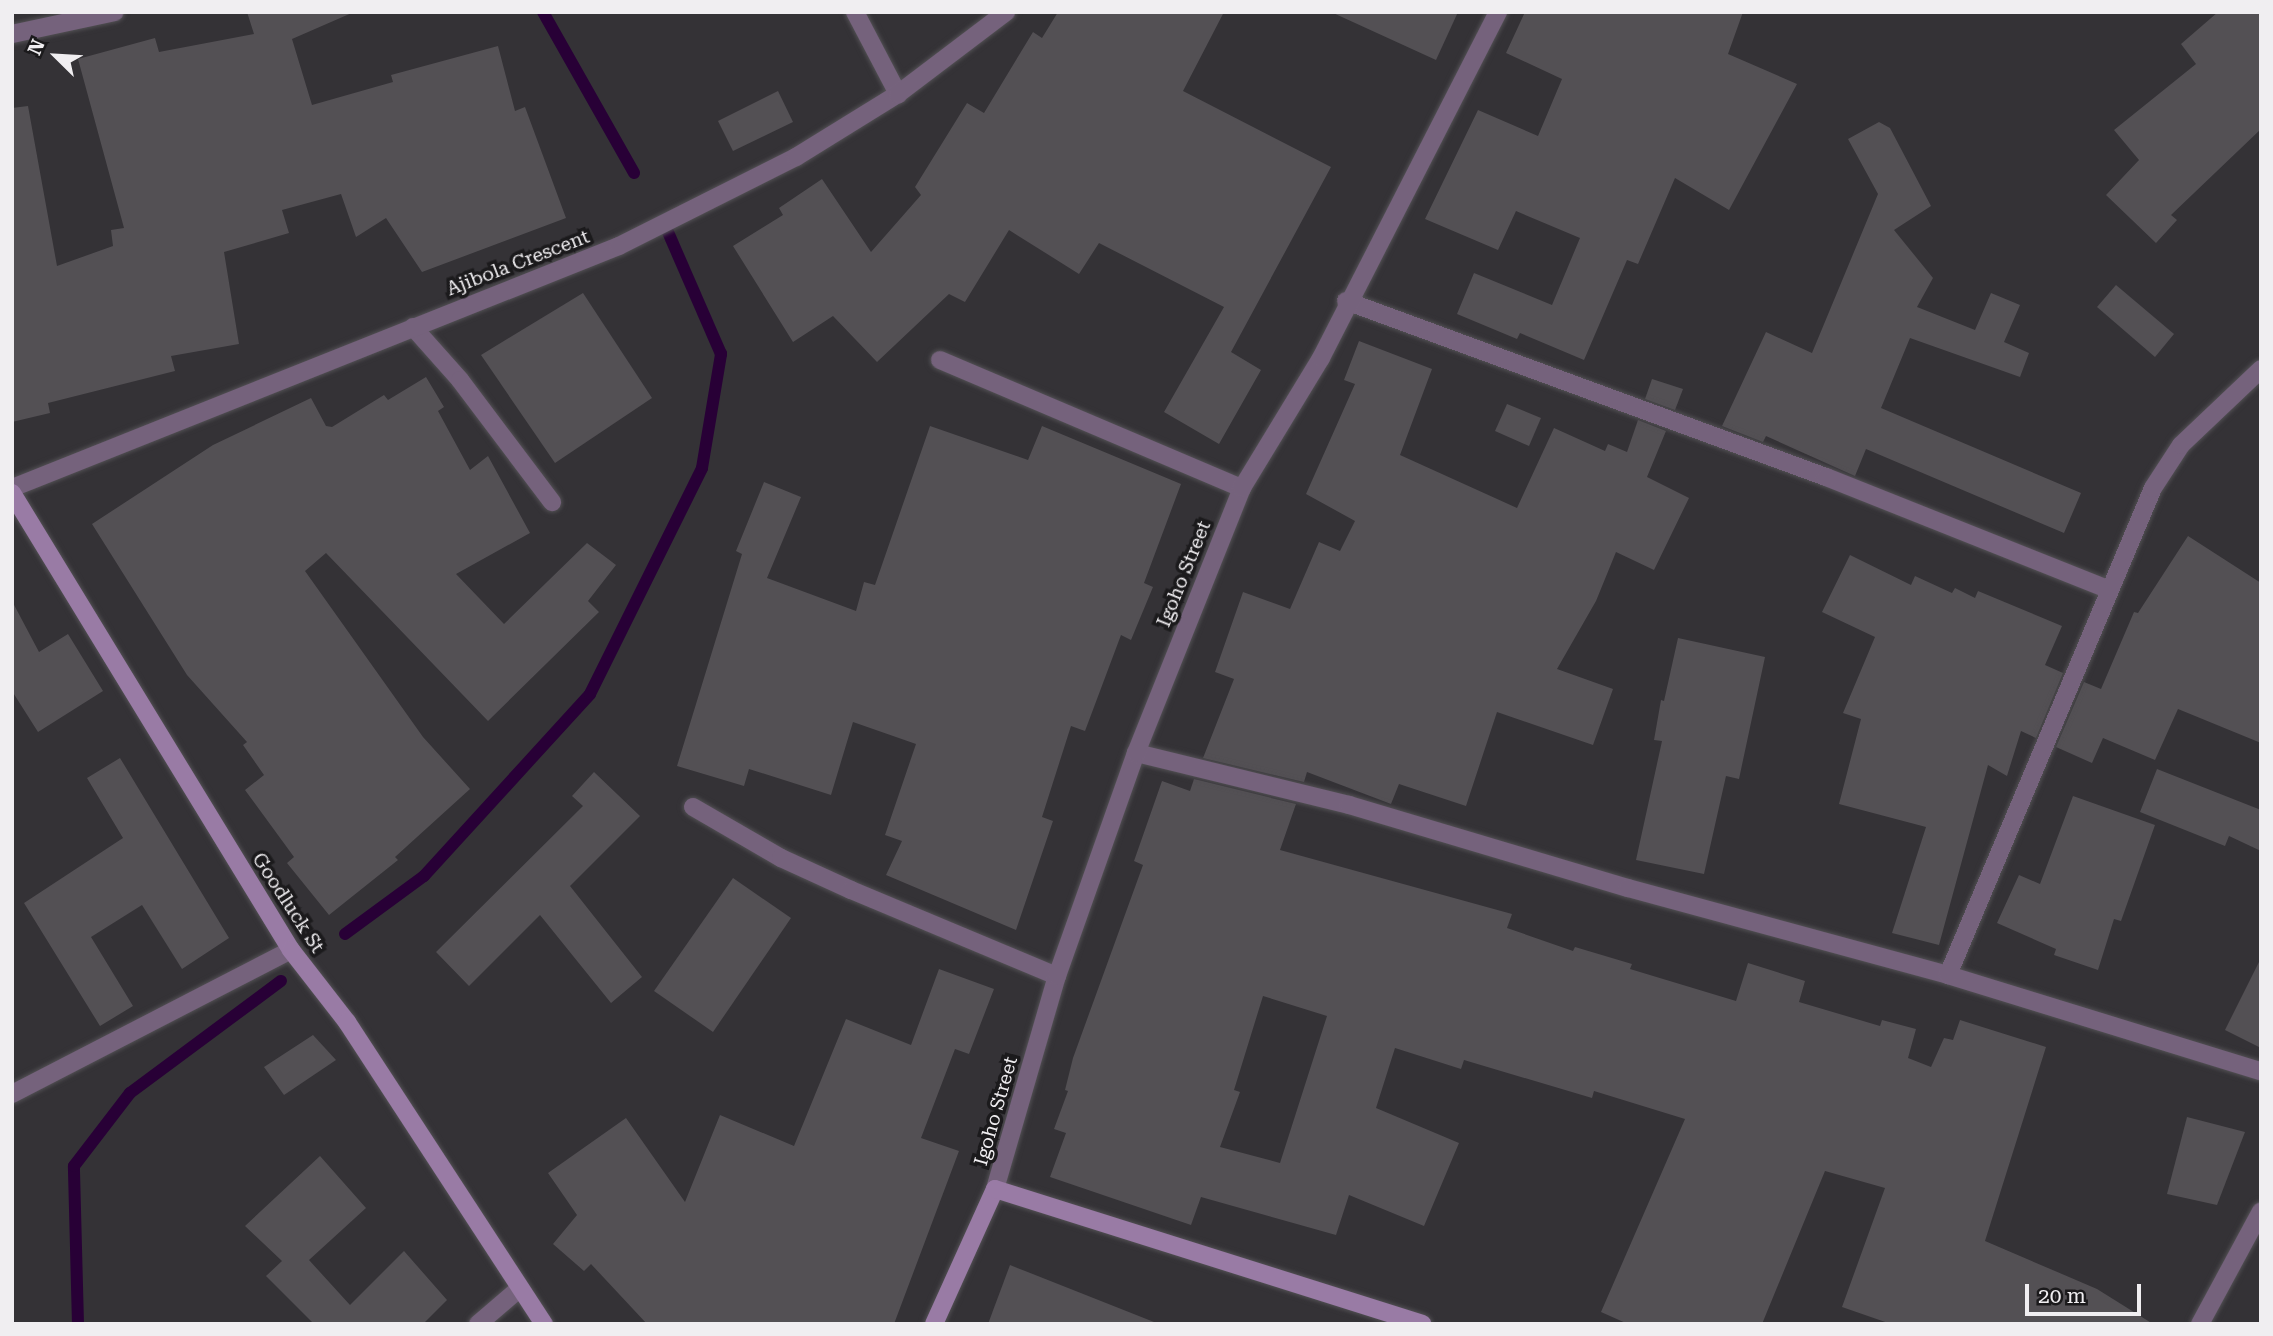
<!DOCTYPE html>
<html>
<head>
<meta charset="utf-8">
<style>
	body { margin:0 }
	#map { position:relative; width:2273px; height:1336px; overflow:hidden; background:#343236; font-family:"Roboto Serif",serif }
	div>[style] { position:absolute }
	.stream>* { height:12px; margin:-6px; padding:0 6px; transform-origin:6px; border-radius:6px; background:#280036 }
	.building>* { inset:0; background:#535054 }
	.roads { filter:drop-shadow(0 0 2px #525054) drop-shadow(0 0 2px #525054) }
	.street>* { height:18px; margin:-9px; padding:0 9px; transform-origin:9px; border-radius:9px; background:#75627c }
	.secondary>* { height:18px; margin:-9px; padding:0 9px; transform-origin:9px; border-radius:9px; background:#997ba5 }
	span { translate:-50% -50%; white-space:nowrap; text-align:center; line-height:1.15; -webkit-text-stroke:7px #1b1a1c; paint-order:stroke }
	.street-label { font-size:19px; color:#f0eef1 }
	.frame { position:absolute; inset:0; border:14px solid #f0eef1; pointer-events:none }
	.north { position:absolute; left:21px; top:21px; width:70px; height:70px; -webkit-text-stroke:5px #1b1a1c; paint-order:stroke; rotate:294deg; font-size:19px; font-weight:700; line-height:28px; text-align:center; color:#f0eef1 }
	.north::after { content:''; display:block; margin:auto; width:24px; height:32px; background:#f0eef1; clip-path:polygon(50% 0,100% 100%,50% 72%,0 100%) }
	.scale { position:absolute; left:2025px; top:1284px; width:116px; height:32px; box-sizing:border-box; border:4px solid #f0eef1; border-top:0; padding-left:9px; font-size:21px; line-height:24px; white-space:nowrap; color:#f0eef1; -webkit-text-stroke:5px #1b1a1c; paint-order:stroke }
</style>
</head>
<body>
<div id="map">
	<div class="stream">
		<div style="left:543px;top:12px;width:185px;rotate:60.5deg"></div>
		<div style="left:345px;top:934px;width:98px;rotate:-36.3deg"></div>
		<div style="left:424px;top:876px;width:246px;rotate:-47.6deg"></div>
		<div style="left:590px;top:694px;width:252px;rotate:-63.6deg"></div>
		<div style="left:702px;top:468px;width:116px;rotate:-80.5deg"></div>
		<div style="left:721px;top:354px;width:141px;rotate:-113.5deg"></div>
		<div style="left:78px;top:1324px;width:158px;rotate:-91.5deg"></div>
		<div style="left:74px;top:1166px;width:92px;rotate:-52.5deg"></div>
		<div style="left:130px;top:1093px;width:188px;rotate:-36.6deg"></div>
	</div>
	<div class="building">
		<div style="clip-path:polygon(247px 12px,354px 12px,292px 39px,312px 105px,393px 82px,391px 75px,498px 46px,515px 111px,525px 107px,566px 218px,422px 272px,386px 218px,356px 237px,341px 194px,282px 210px,289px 233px,224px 252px,239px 344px,171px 356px,175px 371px,48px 403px,50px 413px,12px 422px,12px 108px,28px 106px,57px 266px,113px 246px,111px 230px,124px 228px,78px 59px,155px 38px,159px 52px,254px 34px)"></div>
		<div style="clip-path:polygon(1058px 12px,1224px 12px,1183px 91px,1331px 167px,1231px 352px,1261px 370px,1219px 444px,1164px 412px,1224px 307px,1099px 243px,1079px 274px,1009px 230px,965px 302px,949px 294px,877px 362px,833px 316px,793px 342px,733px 246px,783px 215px,779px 208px,822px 179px,871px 252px,921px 195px,915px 187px,967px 103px,984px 113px,1033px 32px,1042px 38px)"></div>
		<div style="clip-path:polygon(1331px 12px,1458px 12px,1436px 60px)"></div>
		<div style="clip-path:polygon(1525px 12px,1743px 12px,1728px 54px,1797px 84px,1729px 210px,1675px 178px,1638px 264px,1627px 260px,1584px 360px,1520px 333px,1517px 339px,1457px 314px,1474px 273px,1552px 305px,1580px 238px,1516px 211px,1498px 250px,1425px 219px,1478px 110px,1538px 136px,1562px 79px,1506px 53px)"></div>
		<div style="clip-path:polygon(2218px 12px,2261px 12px,2261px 129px,2171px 215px,2177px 220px,2156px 243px,2106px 195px,2139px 160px,2114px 130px,2196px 64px,2181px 44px)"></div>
		<div style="clip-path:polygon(778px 91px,793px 122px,733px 151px,718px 121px)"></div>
		<div style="clip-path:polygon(1879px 122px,1890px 128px,1931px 206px,1894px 230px,1933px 278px,1917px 307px,1975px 330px,1991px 293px,2020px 305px,2004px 342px,2029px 353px,2020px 377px,1910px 338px,1881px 408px,2081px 493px,2064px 533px,1866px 449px,1855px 476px,1766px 436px,1763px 442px,1722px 426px,1766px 332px,1812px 353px,1878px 194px,1848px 139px)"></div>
		<div style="clip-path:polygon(2116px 285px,2174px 334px,2155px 357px,2097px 307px)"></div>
		<div style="clip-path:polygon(583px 293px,652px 398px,555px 463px,481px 355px)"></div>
		<div style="clip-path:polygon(1359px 341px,1432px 369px,1400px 455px,1517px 508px,1554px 428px,1605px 451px,1608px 444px,1627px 452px,1638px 420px,1666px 431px,1647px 477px,1689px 498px,1654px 570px,1616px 552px,1596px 601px,1557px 669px,1613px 689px,1593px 745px,1497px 712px,1466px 806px,1399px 784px,1391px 804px,1307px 772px,1304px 782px,1203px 758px,1234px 679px,1215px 672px,1243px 592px,1290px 609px,1319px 542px,1340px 551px,1355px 521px,1306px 494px,1355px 384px,1344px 380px)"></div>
		<div style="clip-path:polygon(426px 377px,444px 407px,438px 411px,470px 470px,488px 456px,530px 533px,456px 574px,504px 624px,587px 543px,616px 565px,588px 601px,599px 612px,488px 721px,326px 553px,305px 571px,423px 737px,470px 789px,395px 857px,398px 860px,329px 915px,287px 863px,294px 857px,245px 790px,264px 775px,243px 745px,247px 742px,187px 675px,92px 524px,213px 445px,311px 398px,326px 426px,332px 427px,384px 395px,388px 400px)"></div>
		<div style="clip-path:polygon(1652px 379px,1683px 389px,1675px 410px,1645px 399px)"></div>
		<div style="clip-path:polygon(1507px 404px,1541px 418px,1529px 446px,1495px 431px)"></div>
		<div style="clip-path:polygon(930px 426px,1028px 460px,1042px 426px,1181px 484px,1144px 583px,1153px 587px,1131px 640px,1121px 635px,1085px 731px,1071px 726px,1042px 817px,1053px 821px,1016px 930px,886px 875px,902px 841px,885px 835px,916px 744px,853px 722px,831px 795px,749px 769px,744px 786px,677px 766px,742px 554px,736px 551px,764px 482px,801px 497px,767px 578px,856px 611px,864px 582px,875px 585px)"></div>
		<div style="clip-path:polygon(2188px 536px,2261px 583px,2261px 743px,2178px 709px,2155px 760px,2103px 738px,2092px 763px,2056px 747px,2084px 682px,2101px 689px,2134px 612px,2138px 613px)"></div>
		<div style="clip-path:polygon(1850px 555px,1911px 585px,1915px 576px,1952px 593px,1955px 588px,1975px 598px,1978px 591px,2062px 626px,2045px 665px,2063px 673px,2036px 738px,2021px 731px,2007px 776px,1988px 765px,1939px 945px,1892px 933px,1926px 827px,1839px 804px,1861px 719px,1843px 713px,1875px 637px,1822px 612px)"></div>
		<div style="clip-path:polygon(12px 601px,39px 652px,68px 634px,103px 691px,38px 732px,12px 691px)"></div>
		<div style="clip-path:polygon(1678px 638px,1765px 657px,1739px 779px,1726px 776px,1704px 874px,1636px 860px,1662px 741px,1654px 740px,1661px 700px,1664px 701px)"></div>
		<div style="clip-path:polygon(120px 758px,229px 938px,182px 969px,142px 905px,91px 937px,133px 1006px,100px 1026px,24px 903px,123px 838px,87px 778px)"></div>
		<div style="clip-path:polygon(2157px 769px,2261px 810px,2261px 851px,2229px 836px,2225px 846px,2140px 812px)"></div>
		<div style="clip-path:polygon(594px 772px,640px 816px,570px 886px,642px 977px,611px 1003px,540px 915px,469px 986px,436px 952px,583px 806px,572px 796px)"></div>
		<div style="clip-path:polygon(evenodd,1194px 779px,1296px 804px,1280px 850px,1512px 914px,1507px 928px,1573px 951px,1575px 947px,1632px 964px,1630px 969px,1736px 1001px,1748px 963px,1805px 981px,1799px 1002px,1880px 1026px,1882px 1020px,1916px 1029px,1908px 1058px,1931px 1067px,1944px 1038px,1953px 1040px,1960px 1020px,2046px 1047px,1985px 1241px,2097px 1289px,2153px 1324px,1891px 1324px,1842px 1307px,1885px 1188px,1825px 1171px,1762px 1324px,1628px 1324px,1601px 1312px,1685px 1119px,1594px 1091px,1592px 1098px,1464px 1060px,1461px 1069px,1395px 1048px,1376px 1108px,1459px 1143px,1424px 1226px,1349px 1195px,1336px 1235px,1201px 1197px,1191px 1225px,1050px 1177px,1066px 1133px,1054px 1129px,1068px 1091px,1065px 1090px,1073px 1058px,1143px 865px,1134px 861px,1162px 781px,1190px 791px,1194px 779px,1263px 996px,1327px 1016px,1280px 1163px,1220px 1147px,1240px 1092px,1234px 1090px,1263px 996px)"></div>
		<div style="clip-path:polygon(2073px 796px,2155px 825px,2121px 921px,2114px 919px,2098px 970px,2054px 955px,2056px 949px,1997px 923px,2019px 875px,2040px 884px)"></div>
		<div style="clip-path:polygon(733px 878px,791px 918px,713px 1032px,654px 991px)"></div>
		<div style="clip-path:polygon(2261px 958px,2261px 1048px,2225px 1030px)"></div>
		<div style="clip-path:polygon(939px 969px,994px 989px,969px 1054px,955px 1049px,921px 1138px,959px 1151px,894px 1324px,647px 1324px,591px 1264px,584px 1271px,553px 1244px,577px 1215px,548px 1173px,626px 1118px,685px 1202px,720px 1115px,794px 1146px,846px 1019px,911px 1045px)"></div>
		<div style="clip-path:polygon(313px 1035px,336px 1060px,284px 1095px,264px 1067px)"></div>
		<div style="clip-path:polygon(2187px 1117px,2245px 1132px,2217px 1205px,2167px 1194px)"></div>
		<div style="clip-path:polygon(320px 1156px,366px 1208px,309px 1260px,350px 1305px,404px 1251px,447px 1300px,423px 1324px,314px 1324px,266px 1276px,282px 1261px,245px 1226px)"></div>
		<div style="clip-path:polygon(1010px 1265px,1154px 1322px,1154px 1324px,988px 1324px)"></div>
	</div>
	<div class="roads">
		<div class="street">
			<div style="left:855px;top:12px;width:93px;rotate:62.3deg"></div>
			<div style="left:12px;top:34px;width:105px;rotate:-12.1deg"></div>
			<div style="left:1346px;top:301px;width:511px;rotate:20.14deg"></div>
			<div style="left:1826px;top:477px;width:303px;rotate:21.7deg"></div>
			<div style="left:413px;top:327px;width:71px;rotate:48.4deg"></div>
			<div style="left:460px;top:380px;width:153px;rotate:53deg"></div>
			<div style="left:940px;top:360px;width:328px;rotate:23deg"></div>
			<div style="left:12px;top:488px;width:653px;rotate:-21.74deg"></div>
			<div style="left:619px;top:246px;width:198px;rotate:-26.7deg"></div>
			<div style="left:796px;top:157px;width:120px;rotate:-31.7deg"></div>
			<div style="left:898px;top:94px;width:136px;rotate:-37.2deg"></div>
			<div style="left:1136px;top:753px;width:219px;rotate:13.7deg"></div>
			<div style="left:1349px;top:805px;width:291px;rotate:16.6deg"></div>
			<div style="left:1628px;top:888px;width:332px;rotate:15.2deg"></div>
			<div style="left:1948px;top:975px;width:327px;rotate:17.1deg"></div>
			<div style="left:693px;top:807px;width:102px;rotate:30.1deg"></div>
			<div style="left:781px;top:858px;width:77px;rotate:24.6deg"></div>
			<div style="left:851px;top:890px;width:223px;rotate:22.7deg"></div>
			<div style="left:1948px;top:975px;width:528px;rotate:-67.17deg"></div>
			<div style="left:2153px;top:488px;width:51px;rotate:-56.9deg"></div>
			<div style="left:2181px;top:445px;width:110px;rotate:-43.5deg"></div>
			<div style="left:12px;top:1094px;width:314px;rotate:-27.3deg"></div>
			<div style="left:995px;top:1189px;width:222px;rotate:-73.8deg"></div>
			<div style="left:1057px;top:976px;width:237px;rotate:-70.5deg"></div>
			<div style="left:1136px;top:753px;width:285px;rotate:-68.2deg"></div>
			<div style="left:1242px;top:488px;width:152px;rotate:-58.7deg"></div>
			<div style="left:1321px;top:358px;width:389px;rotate:-62.9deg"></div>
			<div style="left:478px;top:1324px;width:55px;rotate:-40.6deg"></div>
			<div style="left:2200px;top:1324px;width:128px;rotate:-61.6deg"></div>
		</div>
		<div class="secondary">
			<div style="left:12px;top:493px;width:535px;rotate:58.6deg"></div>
			<div style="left:291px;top:950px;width:91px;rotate:52.1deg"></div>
			<div style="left:347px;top:1022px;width:361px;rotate:56.9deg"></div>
			<div style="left:934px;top:1324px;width:148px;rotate:-65.7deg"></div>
			<div style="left:995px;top:1189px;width:448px;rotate:17.5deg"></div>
		</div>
	</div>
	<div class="street-label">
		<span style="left:518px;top:263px;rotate:-21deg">Ajibola Crescent</span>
		<span style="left:1184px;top:574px;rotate:-68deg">Igoho Street</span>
		<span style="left:288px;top:903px;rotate:57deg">Goodluck St</span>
		<span style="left:996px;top:1111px;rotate:-74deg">Igoho Street</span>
	</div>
	<div class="frame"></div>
	<div class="north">N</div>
	<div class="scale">20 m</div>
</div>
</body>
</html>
